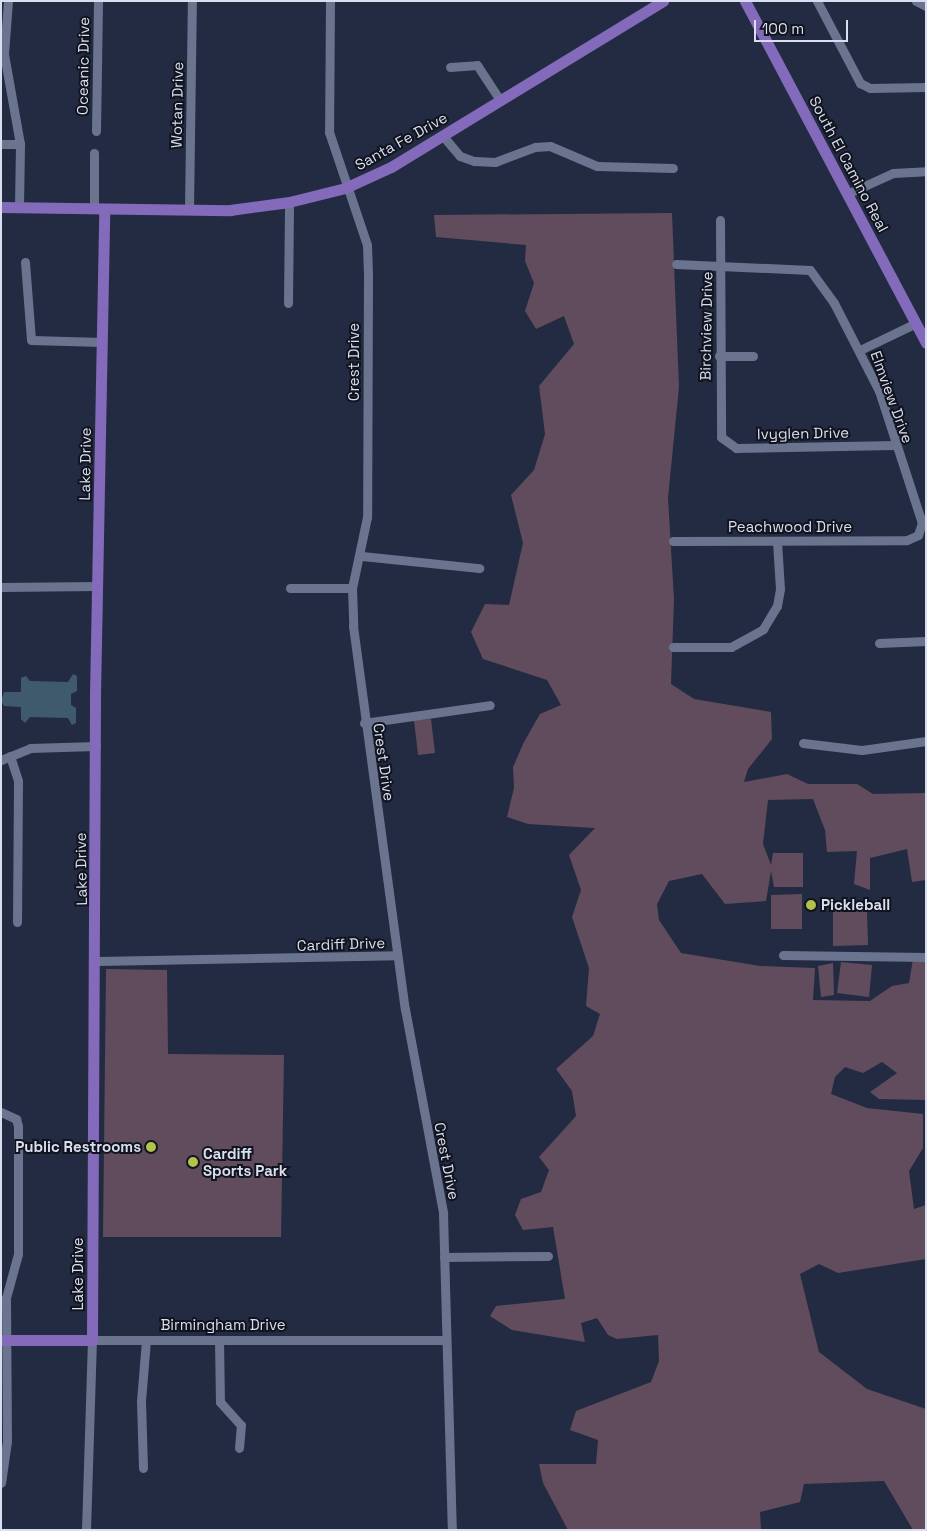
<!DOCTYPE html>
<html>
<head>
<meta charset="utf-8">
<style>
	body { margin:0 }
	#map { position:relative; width:927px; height:1531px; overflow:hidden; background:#232b42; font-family:"Space Grotesk",sans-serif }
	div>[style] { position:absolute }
	.green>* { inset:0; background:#604c5d }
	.building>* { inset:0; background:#405a6d }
	.minor>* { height:9px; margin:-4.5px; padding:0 4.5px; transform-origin:4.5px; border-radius:4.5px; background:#6a748f }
	.major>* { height:11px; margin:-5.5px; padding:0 5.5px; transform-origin:5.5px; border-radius:5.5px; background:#846aba }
	.dots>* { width:14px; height:14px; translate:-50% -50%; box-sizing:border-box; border:2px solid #11141f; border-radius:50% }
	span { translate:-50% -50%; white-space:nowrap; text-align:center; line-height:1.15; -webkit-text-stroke:4px #11141f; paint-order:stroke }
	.street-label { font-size:15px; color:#dadfef }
	.poi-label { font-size:15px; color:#dadfef; font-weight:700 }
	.left { translate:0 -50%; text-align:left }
	.right { translate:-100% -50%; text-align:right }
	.frame { position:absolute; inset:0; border:2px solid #dadfef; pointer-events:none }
	.scale { position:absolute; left:754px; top:20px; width:94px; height:22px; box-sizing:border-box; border:2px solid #dadfef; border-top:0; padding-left:6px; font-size:15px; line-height:18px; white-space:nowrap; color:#dadfef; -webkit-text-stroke:4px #11141f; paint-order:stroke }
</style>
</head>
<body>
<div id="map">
	<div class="green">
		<div style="clip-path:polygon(672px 213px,679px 387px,668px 498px,674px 599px,671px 684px,694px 699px,771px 712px,772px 739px,748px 769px,744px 782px,787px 774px,808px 784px,857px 784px,873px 794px,926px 793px,926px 880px,912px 882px,907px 849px,870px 858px,870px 890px,854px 884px,857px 851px,827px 852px,825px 830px,813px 799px,768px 800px,763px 844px,771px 865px,773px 853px,803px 853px,803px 887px,774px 887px,771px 871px,766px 901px,725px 904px,702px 874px,669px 881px,657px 904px,659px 920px,681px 953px,760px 966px,815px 968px,813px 1000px,870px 1001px,892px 986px,909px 983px,913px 959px,926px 960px,926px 1100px,879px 1099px,870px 1092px,897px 1073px,882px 1062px,863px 1073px,845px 1067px,835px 1077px,831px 1094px,867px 1108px,923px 1114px,923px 1148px,909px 1171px,914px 1209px,926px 1205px,926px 1259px,838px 1273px,819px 1264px,800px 1274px,819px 1352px,867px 1389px,926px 1409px,926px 1530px,913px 1530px,884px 1481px,804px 1484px,800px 1502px,760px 1512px,761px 1530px,568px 1530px,543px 1483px,539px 1464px,596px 1464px,598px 1440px,570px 1430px,576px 1411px,651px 1382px,659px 1361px,658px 1335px,617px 1339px,608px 1335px,597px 1318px,581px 1323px,585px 1342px,512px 1330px,490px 1316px,496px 1306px,565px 1299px,553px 1227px,523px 1230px,515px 1215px,521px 1199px,541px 1192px,549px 1170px,539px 1157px,576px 1116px,572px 1091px,556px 1069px,593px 1036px,600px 1014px,586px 1006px,589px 968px,572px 917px,581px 890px,569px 855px,595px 828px,528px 824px,507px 817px,514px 788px,513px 767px,524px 742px,540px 714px,561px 705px,547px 680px,483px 659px,471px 632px,485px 604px,509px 605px,523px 543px,511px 495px,534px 470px,545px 434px,539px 386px,574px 344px,564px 316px,536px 329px,525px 311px,534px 283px,525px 261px,526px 245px,436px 237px,434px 215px)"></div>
		<div style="clip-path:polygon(431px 719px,435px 753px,418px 755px,414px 720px)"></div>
		<div style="clip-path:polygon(802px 894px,802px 929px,771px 929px,771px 895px)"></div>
		<div style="clip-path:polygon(833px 911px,867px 911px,868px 945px,833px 946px)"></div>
		<div style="clip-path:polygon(841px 962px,872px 965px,869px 997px,837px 993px)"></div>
		<div style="clip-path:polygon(833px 963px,834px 995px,821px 997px,818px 966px)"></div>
		<div style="clip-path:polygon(106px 969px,167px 970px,168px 1054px,284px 1055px,281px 1237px,103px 1237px)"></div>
	</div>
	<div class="building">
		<div style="clip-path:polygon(73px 674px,77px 676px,77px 691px,71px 694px,71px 705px,76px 708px,76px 723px,72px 725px,68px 718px,30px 717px,25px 723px,21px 719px,21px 707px,4px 706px,1px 701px,4px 692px,21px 692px,21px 678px,26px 676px,30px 681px,68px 682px)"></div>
	</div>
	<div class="minor">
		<div style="left:8px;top:1px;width:53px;rotate:94.3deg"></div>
		<div style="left:4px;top:54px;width:91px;rotate:79.9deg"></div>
		<div style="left:20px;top:144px;width:64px;rotate:90.9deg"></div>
		<div style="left:330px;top:1px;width:131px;rotate:90.4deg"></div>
		<div style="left:329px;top:132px;width:119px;rotate:71.4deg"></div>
		<div style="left:367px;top:245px;width:28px;rotate:88deg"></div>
		<div style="left:368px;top:273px;width:244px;rotate:90.2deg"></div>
		<div style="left:367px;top:517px;width:73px;rotate:101.9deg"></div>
		<div style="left:352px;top:588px;width:38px;rotate:88deg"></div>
		<div style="left:353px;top:626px;width:387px;rotate:82.3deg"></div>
		<div style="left:405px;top:1009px;width:208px;rotate:79.4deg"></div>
		<div style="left:443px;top:1213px;width:317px;rotate:88.4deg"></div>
		<div style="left:817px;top:1px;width:93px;rotate:62.3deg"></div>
		<div style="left:860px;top:83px;width:11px;rotate:27deg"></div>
		<div style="left:870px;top:88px;width:56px;rotate:-1deg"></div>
		<div style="left:916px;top:1px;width:11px;rotate:27deg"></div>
		<div style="left:450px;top:67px;width:27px;rotate:-4deg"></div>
		<div style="left:477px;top:65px;width:42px;rotate:56.7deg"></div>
		<div style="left:96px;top:131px;width:130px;rotate:-89.1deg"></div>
		<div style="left:443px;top:136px;width:26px;rotate:50deg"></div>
		<div style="left:460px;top:156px;width:15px;rotate:20deg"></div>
		<div style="left:474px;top:161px;width:21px;rotate:3deg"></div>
		<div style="left:495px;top:162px;width:43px;rotate:-20.6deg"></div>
		<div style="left:535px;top:147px;width:15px;rotate:-4deg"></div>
		<div style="left:550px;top:146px;width:51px;rotate:23.1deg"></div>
		<div style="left:597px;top:166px;width:76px;rotate:1.5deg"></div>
		<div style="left:1px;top:144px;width:19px"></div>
		<div style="left:849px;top:193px;width:48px;rotate:-24.4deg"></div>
		<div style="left:893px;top:173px;width:33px;rotate:-3deg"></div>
		<div style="left:94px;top:209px;width:56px;rotate:-90deg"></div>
		<div style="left:189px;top:209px;width:208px;rotate:-89.2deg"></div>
		<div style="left:720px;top:220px;width:217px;rotate:89.7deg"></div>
		<div style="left:721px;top:437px;width:19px;rotate:36deg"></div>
		<div style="left:736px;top:448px;width:159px;rotate:-1.1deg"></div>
		<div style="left:25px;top:262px;width:78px;rotate:85.6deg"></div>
		<div style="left:31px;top:340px;width:71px;rotate:1.6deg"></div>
		<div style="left:288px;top:303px;width:101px;rotate:-89.4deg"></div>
		<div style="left:860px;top:350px;width:62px;rotate:-25.7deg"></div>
		<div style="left:719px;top:356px;width:34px"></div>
		<div style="left:673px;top:541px;width:234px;rotate:-0.2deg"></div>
		<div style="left:907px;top:540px;width:12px;rotate:-24deg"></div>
		<div style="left:918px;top:535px;width:13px;rotate:-72deg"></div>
		<div style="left:922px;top:523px;width:139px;rotate:-108deg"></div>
		<div style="left:879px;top:391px;width:99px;rotate:-117.1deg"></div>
		<div style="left:834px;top:303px;width:41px;rotate:-126deg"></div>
		<div style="left:810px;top:270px;width:134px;rotate:-177.4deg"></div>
		<div style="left:362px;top:556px;width:118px;rotate:5.9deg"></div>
		<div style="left:1px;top:587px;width:97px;rotate:-0.6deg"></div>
		<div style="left:290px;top:588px;width:62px"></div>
		<div style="left:879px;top:643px;width:47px;rotate:-2.4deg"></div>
		<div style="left:673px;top:647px;width:58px"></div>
		<div style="left:731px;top:647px;width:37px;rotate:-29deg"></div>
		<div style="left:763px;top:629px;width:27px;rotate:-59deg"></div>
		<div style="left:777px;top:606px;width:17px;rotate:-80deg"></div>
		<div style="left:780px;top:589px;width:48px;rotate:-93.6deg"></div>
		<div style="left:364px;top:723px;width:127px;rotate:-8.1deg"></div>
		<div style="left:803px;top:743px;width:59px;rotate:6.8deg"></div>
		<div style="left:862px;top:750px;width:65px;rotate:-8deg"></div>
		<div style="left:10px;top:756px;width:26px;rotate:72deg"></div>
		<div style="left:18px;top:781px;width:141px;rotate:90.4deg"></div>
		<div style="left:1px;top:760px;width:31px;rotate:-22deg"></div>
		<div style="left:30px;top:748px;width:66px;rotate:-1.7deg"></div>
		<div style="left:783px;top:955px;width:143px;rotate:0.8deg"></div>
		<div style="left:97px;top:961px;width:300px;rotate:-1.1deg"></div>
		<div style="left:1px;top:1112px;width:17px;rotate:25deg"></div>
		<div style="left:16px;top:1119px;width:7px;rotate:74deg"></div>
		<div style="left:18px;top:1126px;width:128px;rotate:90deg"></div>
		<div style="left:18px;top:1254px;width:46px;rotate:105.3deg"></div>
		<div style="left:6px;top:1298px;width:143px;rotate:89.6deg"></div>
		<div style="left:7px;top:1441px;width:42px;rotate:98.1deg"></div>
		<div style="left:444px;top:1257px;width:104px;rotate:-0.6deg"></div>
		<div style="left:219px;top:1340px;width:62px;rotate:89.1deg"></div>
		<div style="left:220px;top:1402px;width:31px;rotate:48deg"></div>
		<div style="left:241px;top:1425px;width:23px;rotate:95deg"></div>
		<div style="left:143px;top:1468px;width:67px;rotate:-91.7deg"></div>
		<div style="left:141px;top:1401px;width:61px;rotate:-85.3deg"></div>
		<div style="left:86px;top:1530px;width:190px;rotate:-88.2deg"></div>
		<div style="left:92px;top:1340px;width:353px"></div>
	</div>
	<div class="major">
		<div style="left:745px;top:1px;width:387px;rotate:62.1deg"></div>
		<div style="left:1px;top:207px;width:229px;rotate:0.8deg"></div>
		<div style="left:230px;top:210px;width:60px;rotate:-7.7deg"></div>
		<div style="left:289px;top:202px;width:58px;rotate:-14deg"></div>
		<div style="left:345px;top:188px;width:51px;rotate:-24.5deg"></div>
		<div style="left:391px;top:167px;width:319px;rotate:-31.4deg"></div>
		<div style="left:1px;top:1340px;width:91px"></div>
		<div style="left:92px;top:1340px;width:645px;rotate:-89.73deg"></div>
		<div style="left:95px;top:695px;width:486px;rotate:-88.9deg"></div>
	</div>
	<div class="dots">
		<div style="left:811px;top:905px;background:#b3c24b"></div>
		<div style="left:151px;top:1147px;background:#b3c24b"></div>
		<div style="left:193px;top:1162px;background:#b3c24b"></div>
	</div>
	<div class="street-label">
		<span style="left:83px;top:66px;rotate:-89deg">Oceanic Drive</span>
		<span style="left:177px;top:105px;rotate:-89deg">Wotan Drive</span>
		<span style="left:401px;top:141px;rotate:-29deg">Santa Fe Drive</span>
		<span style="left:849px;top:164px;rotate:62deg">South El Camino Real</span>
		<span style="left:706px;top:326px;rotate:-89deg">Birchview Drive</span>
		<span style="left:354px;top:362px;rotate:-90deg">Crest Drive</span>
		<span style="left:892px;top:397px;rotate:70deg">Elmview Drive</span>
		<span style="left:803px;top:433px;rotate:-1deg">Ivyglen Drive</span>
		<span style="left:85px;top:464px;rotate:-89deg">Lake Drive</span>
		<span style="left:790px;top:527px">Peachwood Drive</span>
		<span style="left:384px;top:762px;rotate:82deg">Crest Drive</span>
		<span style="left:81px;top:869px;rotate:-91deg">Lake Drive</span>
		<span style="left:341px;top:944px;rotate:-2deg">Cardiff Drive</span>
		<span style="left:447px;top:1161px;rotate:79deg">Crest Drive</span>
		<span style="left:78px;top:1274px;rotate:-90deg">Lake Drive</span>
		<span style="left:223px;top:1325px">Birmingham Drive</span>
	</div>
	<div class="poi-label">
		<span class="left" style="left:821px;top:905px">Pickleball</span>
		<span class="right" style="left:141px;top:1147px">Public Restrooms</span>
		<span class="left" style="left:203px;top:1162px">Cardiff<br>Sports Park</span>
	</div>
	<div class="frame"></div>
	<div class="scale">100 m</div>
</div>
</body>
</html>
